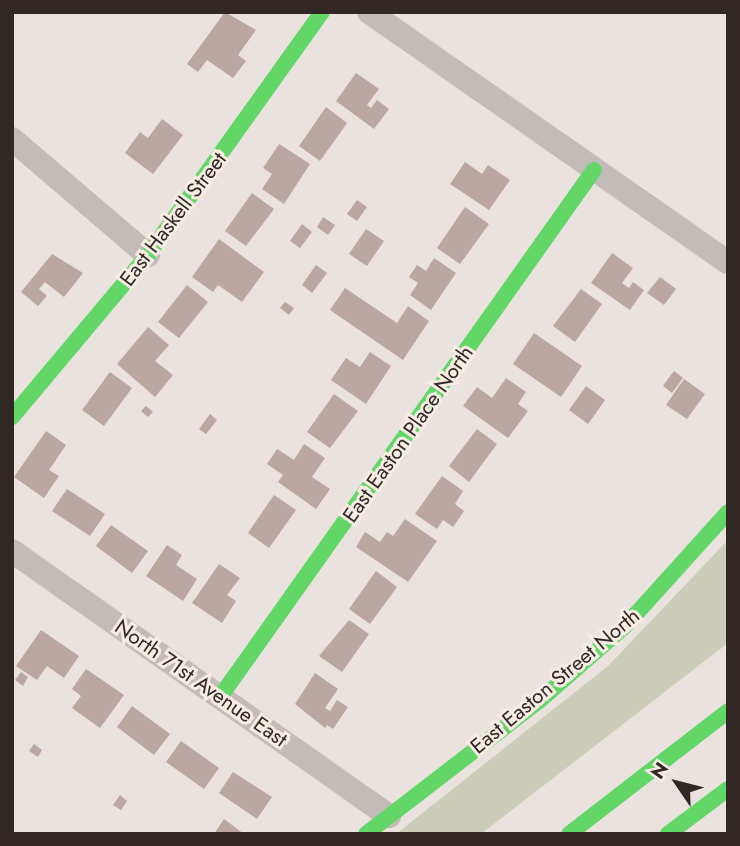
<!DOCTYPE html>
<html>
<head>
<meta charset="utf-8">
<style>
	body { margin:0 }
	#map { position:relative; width:740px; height:846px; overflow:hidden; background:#e9e2de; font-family:Jost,sans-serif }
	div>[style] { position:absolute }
	.green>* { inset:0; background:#cccdb9 }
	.building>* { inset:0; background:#bba6a1 }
	.street>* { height:24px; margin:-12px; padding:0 12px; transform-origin:12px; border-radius:12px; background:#c2bbb7 }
	.fast>* { height:16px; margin:-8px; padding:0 8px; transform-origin:8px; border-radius:8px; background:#63d668 }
	span { translate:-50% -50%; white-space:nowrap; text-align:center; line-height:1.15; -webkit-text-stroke:6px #f6ece4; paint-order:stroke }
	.street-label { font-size:21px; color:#312826 }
	.frame { position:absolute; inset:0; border:14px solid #312826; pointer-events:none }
	.north { position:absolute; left:642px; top:748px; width:70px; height:70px; -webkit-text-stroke:5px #f6ece4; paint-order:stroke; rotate:305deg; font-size:19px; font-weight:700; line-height:28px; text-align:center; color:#312826 }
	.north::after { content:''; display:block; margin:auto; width:24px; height:32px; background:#312826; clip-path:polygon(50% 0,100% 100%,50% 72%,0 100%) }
</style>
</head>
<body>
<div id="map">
	<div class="green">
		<div style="clip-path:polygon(728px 540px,728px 643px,481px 834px,396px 834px,608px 666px)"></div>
	</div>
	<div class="building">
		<div style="clip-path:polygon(225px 12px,256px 30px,238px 55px,246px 61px,233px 78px,207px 60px,198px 72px,187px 64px)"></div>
		<div style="clip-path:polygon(356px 73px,379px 89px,367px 105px,371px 108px,377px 100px,389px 109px,374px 129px,336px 101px)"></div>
		<div style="clip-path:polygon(326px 107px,347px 123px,320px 161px,299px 146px)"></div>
		<div style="clip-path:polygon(162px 119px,183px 135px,153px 174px,125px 153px,140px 132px,148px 138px)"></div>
		<div style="clip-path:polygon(279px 144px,310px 164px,284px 204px,262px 189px,272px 174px,263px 168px)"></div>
		<div style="clip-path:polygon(465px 162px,482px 174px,488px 165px,510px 180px,489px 210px,450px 184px)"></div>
		<div style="clip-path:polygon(252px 193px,274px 209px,246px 246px,225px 231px)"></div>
		<div style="clip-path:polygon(357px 200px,367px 207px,357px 221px,347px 214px)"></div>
		<div style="clip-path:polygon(465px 207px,489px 224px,460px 264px,437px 248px)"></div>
		<div style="clip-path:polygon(323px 217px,335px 225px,328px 235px,317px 227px)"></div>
		<div style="clip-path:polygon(302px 224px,312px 232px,300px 248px,290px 241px)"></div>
		<div style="clip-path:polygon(366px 229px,384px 241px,367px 266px,349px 254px)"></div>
		<div style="clip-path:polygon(219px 239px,264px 272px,242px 302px,218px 285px,213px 292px,192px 277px)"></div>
		<div style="clip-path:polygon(612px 253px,633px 268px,622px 283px,629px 288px,633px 282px,644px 290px,630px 310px,591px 283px)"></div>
		<div style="clip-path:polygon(52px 254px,83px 273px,64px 297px,45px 282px,39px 289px,47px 296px,38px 306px,21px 292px)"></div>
		<div style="clip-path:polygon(434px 258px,456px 273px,431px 310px,410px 295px,418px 283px,409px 277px,417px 265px,426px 271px)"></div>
		<div style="clip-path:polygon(316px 265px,327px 273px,312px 293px,302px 285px)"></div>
		<div style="clip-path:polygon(660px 277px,676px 289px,664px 305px,647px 293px)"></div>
		<div style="clip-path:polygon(187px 285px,208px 302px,179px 338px,158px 322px)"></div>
		<div style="clip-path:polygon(345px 288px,397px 323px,408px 306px,429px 321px,403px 360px,330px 310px)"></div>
		<div style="clip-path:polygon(581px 289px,602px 304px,575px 342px,553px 326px)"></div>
		<div style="clip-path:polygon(285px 302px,294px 308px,289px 315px,280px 308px)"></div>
		<div style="clip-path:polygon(148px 327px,169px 345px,155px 361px,173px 375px,155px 397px,117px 364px)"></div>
		<div style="clip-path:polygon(534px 333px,582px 366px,561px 397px,513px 364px)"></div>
		<div style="clip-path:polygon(370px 352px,391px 366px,366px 404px,331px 380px,346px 358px,360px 367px)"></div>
		<div style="clip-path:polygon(674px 371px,683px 378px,672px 393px,663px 386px)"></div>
		<div style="clip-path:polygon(110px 372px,132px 388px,104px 426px,82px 410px)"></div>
		<div style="clip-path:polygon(506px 378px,526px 392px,518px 404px,528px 411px,508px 438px,463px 406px,477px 387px,492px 398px)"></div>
		<div style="clip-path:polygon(684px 379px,705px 394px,687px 419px,666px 405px)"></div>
		<div style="clip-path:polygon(586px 386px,605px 400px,588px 424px,569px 410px)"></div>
		<div style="clip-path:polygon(334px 394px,358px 411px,330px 448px,307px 432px)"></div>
		<div style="clip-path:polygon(146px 406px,153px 412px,148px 417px,141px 411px)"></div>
		<div style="clip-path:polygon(210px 414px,217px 420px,206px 434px,199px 429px)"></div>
		<div style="clip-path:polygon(477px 429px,497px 444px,469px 482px,449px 466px)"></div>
		<div style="clip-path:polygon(46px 431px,66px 445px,49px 470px,59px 476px,44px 498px,14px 477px)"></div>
		<div style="clip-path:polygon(304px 444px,325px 458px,312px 477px,330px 489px,316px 509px,278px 482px,283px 475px,267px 464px,277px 449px,294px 460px)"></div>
		<div style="clip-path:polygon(442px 476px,463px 491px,455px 504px,464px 511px,453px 527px,443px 520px,437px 529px,415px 514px)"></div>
		<div style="clip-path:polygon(67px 489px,105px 514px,90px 536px,52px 511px)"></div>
		<div style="clip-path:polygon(274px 495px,296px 510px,269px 548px,248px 533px)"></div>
		<div style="clip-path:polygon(405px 519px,437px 541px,408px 582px,356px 547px,365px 532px,380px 542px,387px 532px,393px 536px)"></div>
		<div style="clip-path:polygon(111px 525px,148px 551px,132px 573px,96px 546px)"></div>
		<div style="clip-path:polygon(167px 545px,182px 555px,176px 565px,197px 579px,183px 601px,146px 576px)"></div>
		<div style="clip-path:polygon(219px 564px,240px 578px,227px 595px,236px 601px,222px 623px,192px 603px)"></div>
		<div style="clip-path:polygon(376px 571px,397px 587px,370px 624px,349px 609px)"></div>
		<div style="clip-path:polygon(349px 620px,369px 634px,342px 672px,319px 656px)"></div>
		<div style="clip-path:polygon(41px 630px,79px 656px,64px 678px,47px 666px,37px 680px,16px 666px)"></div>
		<div style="clip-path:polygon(86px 669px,124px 695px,100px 728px,72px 708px,81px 696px,72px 689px)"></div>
		<div style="clip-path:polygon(21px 672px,28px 677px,23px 686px,15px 680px)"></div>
		<div style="clip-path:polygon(315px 673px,338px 689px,325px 708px,330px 711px,337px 700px,348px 707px,333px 729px,327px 725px,325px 728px,295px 704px)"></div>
		<div style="clip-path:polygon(132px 706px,170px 734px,154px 755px,117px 727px)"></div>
		<div style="clip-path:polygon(181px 741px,219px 768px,204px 789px,166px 762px)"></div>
		<div style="clip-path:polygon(34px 744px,42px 750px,38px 757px,29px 751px)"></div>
		<div style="clip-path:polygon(233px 772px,272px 797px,257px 819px,219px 793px)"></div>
		<div style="clip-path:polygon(120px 795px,127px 801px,121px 810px,113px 805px)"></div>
		<div style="clip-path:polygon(224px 819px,244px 834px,214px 834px)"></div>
	</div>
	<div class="street">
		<div style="left:369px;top:12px;width:437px;rotate:34.9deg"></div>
		<div style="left:12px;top:139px;width:179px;rotate:40.5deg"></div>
		<div style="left:12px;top:551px;width:461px;rotate:35.1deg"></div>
	</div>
	<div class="fast">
		<div style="left:12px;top:417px;width:212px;rotate:-50deg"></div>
		<div style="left:148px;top:255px;width:299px;rotate:-54.4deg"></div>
		<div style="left:220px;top:697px;width:646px;rotate:-54.64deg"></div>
		<div style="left:366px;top:834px;width:218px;rotate:-37.6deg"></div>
		<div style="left:539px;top:701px;width:116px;rotate:-41.1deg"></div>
		<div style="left:626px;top:625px;width:152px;rotate:-47.9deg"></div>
		<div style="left:569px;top:834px;width:201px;rotate:-37.7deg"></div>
		<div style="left:668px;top:834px;width:75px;rotate:-36.9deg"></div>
	</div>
	<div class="street-label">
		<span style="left:173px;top:219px;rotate:-53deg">East Haskell Street</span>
		<span style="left:408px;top:434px;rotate:-55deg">East Easton Place North</span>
		<span style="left:555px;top:681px;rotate:-40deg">East Easton Street North</span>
		<span style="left:201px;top:683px;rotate:35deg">North 71st Avenue East</span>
	</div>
	<div class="frame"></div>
	<div class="north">N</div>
</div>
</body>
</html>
